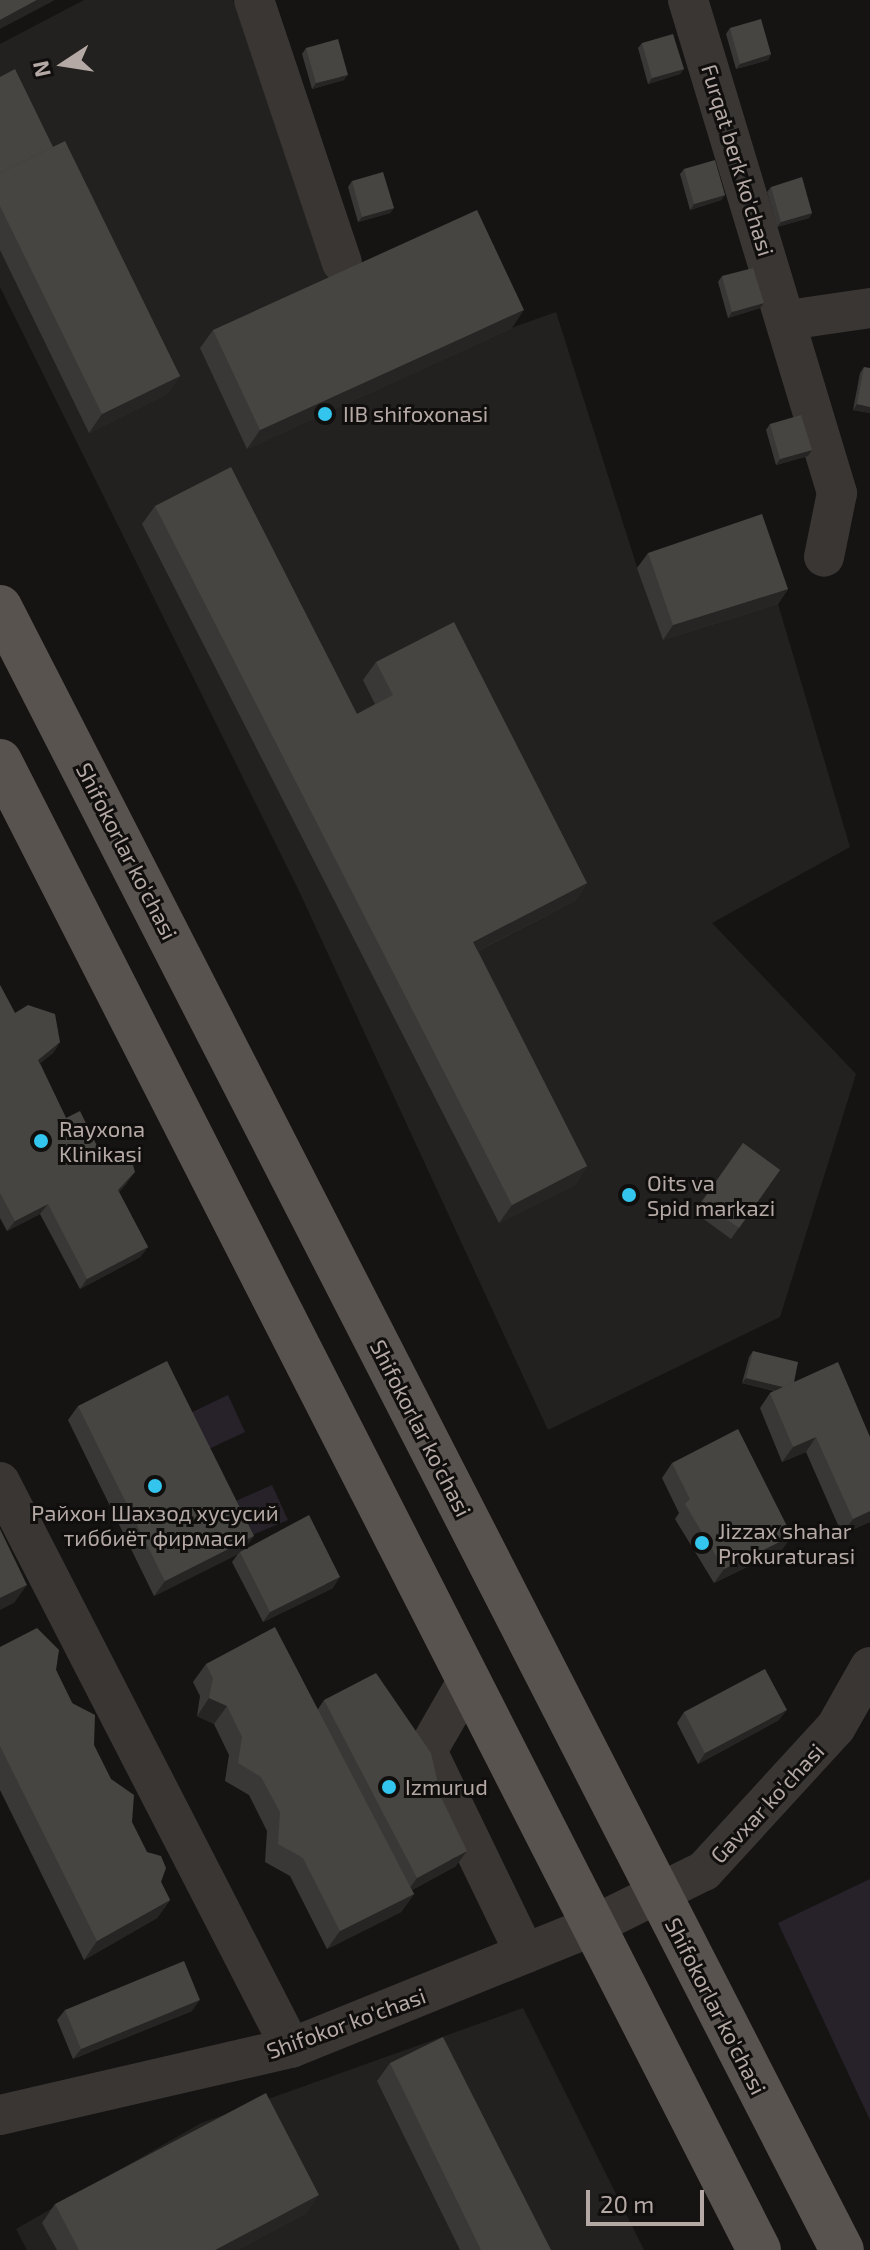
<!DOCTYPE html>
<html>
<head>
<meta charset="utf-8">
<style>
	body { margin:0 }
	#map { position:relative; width:870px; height:2250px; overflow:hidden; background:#151413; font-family:"Exo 2",sans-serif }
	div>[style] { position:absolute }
	.built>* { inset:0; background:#22211f }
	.green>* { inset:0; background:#27222a }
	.minor>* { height:40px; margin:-20px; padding:0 20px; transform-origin:20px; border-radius:20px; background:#3a3634 }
	.major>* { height:44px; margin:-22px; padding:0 22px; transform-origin:22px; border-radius:22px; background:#595350 }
	.wall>* { inset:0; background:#3a3836 }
	.shaded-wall>* { inset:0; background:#262523 }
	.building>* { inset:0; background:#474542 }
	.dots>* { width:22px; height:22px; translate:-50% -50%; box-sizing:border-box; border:4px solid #100f0e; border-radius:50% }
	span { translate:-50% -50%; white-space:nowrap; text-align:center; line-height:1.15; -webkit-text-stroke:6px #100f0e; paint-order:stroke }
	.street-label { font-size:22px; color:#b5a9a5 }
	.poi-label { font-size:22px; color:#b5a9a5 }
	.left { translate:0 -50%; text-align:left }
	.north { position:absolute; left:24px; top:24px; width:80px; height:80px; -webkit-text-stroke:6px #100f0e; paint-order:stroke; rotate:258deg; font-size:22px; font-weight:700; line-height:32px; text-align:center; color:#b5a9a5 }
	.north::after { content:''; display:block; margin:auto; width:28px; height:36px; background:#b5a9a5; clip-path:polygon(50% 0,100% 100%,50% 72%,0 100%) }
	.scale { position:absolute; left:586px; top:2190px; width:118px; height:36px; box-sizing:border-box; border:4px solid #b5a9a5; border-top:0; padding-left:10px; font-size:24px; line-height:28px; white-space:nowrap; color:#b5a9a5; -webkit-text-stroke:6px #100f0e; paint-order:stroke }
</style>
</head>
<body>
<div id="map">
	<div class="built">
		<div style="clip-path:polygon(84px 0,233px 0,338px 287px,511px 328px,556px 312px,637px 567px,752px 528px,778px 604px,850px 847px,712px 923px,856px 1074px,780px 1317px,548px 1430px,299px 891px,0 287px,0 44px)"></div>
		<div style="clip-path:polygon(523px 2008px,644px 2250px,27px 2250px,16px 2229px,201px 2123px)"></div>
	</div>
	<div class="green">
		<div style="clip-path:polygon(228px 1395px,245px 1432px,200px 1453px,182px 1417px)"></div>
		<div style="clip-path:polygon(272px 1485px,288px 1520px,243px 1539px,227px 1505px)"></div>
		<div style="clip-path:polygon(870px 1879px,870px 2120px,778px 1923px)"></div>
	</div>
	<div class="minor">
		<div style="left:254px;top:0;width:277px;rotate:71.5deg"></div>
		<div style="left:688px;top:0;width:515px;rotate:73.18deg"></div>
		<div style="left:837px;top:493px;width:65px;rotate:101.5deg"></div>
		<div style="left:788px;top:320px;width:83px;rotate:-8.3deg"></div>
		<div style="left:0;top:1482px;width:636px;rotate:62.79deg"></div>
		<div style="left:469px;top:1678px;width:84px;rotate:119.9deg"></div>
		<div style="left:427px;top:1751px;width:225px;rotate:64.2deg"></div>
		<div style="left:0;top:2115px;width:299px;rotate:-13deg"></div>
		<div style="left:291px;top:2048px;width:323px;rotate:-22deg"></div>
		<div style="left:590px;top:1927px;width:127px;rotate:-26.2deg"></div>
		<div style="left:704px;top:1871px;width:195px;rotate:-47.5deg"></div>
		<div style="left:836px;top:1727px;width:69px;rotate:-60.5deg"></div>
	</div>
	<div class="major">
		<div style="left:0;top:607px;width:1846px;rotate:62.87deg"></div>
		<div style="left:0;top:761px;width:1671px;rotate:62.99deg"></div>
	</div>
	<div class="wall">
		<div style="clip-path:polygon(730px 28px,771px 54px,768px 60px,736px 69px,726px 34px)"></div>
		<div style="clip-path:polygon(642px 43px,684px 69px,680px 74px,648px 84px,638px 48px)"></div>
		<div style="clip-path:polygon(306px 48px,344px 80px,312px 89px,302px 54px)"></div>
		<div style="clip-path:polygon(0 77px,53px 147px,180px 376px,167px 394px,89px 433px,0 250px)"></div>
		<div style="clip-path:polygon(684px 169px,725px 195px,721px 200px,690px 210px,680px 174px)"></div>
		<div style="clip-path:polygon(352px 181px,394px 208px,390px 213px,358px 222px,348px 187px)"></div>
		<div style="clip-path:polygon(771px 187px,812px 213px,809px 218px,777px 227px,767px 192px)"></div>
		<div style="clip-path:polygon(722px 276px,764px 303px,760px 308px,728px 318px,718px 282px)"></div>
		<div style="clip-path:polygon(512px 328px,247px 449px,200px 348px,213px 330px)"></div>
		<div style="clip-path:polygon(864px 367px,870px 413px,853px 410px,860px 373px)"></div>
		<div style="clip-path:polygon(770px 424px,812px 450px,808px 456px,776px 465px,766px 430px)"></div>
		<div style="clip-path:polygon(155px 506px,357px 714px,375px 704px,363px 680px,376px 662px,587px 883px,575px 901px,478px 951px,587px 1166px,575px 1185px,499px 1223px,142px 524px)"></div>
		<div style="clip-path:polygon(648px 553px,788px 589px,778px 604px,663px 640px,637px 568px)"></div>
		<div style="clip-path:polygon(0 985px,15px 1013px,60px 1042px,53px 1053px,40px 1063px,66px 1118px,98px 1148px,127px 1183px,119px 1192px,148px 1247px,140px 1257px,80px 1289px,40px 1214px,7px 1231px,0 1218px)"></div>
		<div style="clip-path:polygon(743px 1143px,780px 1170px,731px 1239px,694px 1212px)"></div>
		<div style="clip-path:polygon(753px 1351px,870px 1437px,870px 1522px,842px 1534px,806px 1452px,782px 1462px,760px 1408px,770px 1393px,774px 1391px,742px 1383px,749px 1357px)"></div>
		<div style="clip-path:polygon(78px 1406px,245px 1549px,333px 1588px,263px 1622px,232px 1562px,238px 1554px,154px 1596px,68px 1420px)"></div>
		<div style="clip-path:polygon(672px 1463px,782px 1550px,714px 1583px,675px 1519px,679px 1513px,662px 1478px)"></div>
		<div style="clip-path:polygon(0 1647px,56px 1670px,170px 1900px,157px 1918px,84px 1960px,0 1790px)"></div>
		<div style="clip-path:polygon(206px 1664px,318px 1709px,324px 1700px,456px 1866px,412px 1890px,414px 1894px,401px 1912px,327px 1949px,290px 1876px,265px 1862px,267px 1831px,249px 1795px,225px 1781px,229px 1755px,214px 1724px,197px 1716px,200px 1696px,193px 1682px)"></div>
		<div style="clip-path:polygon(684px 1712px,779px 1720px,698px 1764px,677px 1723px)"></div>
		<div style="clip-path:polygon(65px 2010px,192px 2011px,73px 2059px,57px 2020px)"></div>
		<div style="clip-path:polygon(390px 2063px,551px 2250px,460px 2250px,377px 2081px)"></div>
		<div style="clip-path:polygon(55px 2204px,307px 2213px,237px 2250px,57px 2250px,42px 2223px)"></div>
	</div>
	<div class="shaded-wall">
		<div style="clip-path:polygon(37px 0,55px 0,0 29px,0 20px)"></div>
		<div style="clip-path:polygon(771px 54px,768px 60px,736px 69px,740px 64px)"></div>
		<div style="clip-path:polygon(684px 69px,680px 74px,648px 84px,652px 78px)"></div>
		<div style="clip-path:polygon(348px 75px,344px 80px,312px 89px,316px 83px)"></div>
		<div style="clip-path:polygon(725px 195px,721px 200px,690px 210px,694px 204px)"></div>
		<div style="clip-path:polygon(394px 208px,390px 213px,358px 222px,362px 217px)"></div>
		<div style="clip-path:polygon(812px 213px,809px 218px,777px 227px,781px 222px)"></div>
		<div style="clip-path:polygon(764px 303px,760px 308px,728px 318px,732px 312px)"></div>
		<div style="clip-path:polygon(524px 310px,512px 328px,247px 449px,260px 430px)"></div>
		<div style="clip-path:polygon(180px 376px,167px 394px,89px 433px,102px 414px)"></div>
		<div style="clip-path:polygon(857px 404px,870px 407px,870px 413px,853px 410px)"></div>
		<div style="clip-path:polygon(812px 450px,808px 456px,776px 465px,780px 459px)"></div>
		<div style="clip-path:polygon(788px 589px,778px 604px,663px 640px,673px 625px)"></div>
		<div style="clip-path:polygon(587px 883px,575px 901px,460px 960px,473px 942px)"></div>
		<div style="clip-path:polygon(60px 1042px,53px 1053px,31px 1071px,38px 1060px)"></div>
		<div style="clip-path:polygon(587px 1166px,575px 1185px,499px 1223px,512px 1205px)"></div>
		<div style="clip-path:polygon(135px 1172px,127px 1183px,110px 1201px,118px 1190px)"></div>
		<div style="clip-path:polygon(48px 1204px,40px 1214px,7px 1231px,15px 1221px)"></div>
		<div style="clip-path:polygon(148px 1247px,140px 1257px,80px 1289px,87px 1279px)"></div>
		<div style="clip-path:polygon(746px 1378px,792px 1389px,788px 1394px,742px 1383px)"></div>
		<div style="clip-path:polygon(816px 1437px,806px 1452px,782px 1462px,793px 1447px)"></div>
		<div style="clip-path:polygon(870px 1511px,870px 1522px,842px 1534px,853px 1519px)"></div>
		<div style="clip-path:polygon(254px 1536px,243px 1551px,240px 1552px,238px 1554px,154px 1596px,165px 1581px)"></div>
		<div style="clip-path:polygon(792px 1536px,782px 1550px,714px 1583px,724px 1569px)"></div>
		<div style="clip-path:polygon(340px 1577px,333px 1588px,263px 1622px,270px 1612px)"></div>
		<div style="clip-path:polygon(27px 1585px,14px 1603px,0 1610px,0 1598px)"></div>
		<div style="clip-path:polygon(209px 1698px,227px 1706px,214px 1724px,197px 1716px)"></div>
		<div style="clip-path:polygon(787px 1710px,779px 1720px,698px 1764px,705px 1753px)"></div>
		<div style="clip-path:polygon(467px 1851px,456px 1866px,406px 1893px,417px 1878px)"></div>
		<div style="clip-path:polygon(414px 1894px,401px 1912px,327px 1949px,340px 1931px)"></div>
		<div style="clip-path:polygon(170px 1900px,157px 1918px,84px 1960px,97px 1941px)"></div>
		<div style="clip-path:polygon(200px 2000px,192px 2011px,73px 2059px,81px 2049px)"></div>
		<div style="clip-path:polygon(319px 2195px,307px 2213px,237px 2250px,215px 2250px)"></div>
	</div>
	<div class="building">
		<div style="clip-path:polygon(0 0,37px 0,0 20px)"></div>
		<div style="clip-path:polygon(761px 19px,771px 54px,740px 64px,730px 28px)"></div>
		<div style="clip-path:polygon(673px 34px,684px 69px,652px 78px,642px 43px)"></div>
		<div style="clip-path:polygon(338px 39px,348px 75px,316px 83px,306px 48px)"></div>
		<div style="clip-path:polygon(15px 69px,53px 147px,0 173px,0 77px)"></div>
		<div style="clip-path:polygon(65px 141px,180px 376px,102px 414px,0 206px,0 173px)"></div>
		<div style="clip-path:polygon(715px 160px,725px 195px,694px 204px,684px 169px)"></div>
		<div style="clip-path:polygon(383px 172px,394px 208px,362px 217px,352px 181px)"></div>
		<div style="clip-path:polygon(802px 177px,812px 213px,781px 222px,771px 187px)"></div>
		<div style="clip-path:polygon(477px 210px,524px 310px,260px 430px,213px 330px)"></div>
		<div style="clip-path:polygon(753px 268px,764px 303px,732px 312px,722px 276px)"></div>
		<div style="clip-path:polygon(864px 367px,870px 368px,870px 407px,857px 404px)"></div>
		<div style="clip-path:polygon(801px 415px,812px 450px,780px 459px,770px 424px)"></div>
		<div style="clip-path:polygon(231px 467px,357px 714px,393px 695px,376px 662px,454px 622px,587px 883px,473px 942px,587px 1166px,512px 1205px,155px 506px)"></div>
		<div style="clip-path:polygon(762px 514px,788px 589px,673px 625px,648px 553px)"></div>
		<div style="clip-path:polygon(0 985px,15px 1013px,28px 1005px,55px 1014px,60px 1042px,38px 1060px,66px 1118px,80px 1111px,98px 1148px,129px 1151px,135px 1172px,118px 1190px,148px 1247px,87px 1279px,48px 1204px,15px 1221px,0 1193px)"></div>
		<div style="clip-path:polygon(743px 1143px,780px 1170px,739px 1228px,702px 1202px)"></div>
		<div style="clip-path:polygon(753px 1351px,798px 1362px,794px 1382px,783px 1387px,746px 1378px)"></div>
		<div style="clip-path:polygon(167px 1361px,254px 1536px,165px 1581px,78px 1406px)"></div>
		<div style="clip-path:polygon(838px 1362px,870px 1437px,870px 1511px,853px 1519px,816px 1437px,793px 1447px,770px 1393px)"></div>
		<div style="clip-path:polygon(738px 1429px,792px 1536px,724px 1569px,685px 1504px,690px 1499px,672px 1463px)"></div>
		<div style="clip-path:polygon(309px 1515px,340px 1577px,270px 1612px,240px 1552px)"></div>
		<div style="clip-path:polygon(0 1529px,27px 1585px,0 1598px)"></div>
		<div style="clip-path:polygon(275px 1627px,414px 1894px,340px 1931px,303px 1858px,278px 1844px,280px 1812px,261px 1777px,238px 1763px,242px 1737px,227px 1706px,209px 1698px,213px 1678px,206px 1664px)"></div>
		<div style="clip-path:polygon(37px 1628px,59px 1650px,56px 1670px,72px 1703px,95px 1715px,94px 1745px,111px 1779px,134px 1795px,132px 1822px,147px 1852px,161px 1856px,166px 1868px,161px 1882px,170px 1900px,97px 1941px,0 1746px,0 1647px)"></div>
		<div style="clip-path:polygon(765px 1669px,787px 1710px,705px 1753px,684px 1712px)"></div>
		<div style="clip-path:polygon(376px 1673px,431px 1753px,441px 1797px,467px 1851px,417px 1878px,324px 1700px)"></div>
		<div style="clip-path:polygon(184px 1961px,200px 2000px,81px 2049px,65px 2010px)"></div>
		<div style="clip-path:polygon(443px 2037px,551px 2250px,481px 2250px,390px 2063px)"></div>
		<div style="clip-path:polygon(266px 2093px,319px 2195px,215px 2250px,79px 2250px,55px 2204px)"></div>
	</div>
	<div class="dots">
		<div style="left:325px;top:414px;background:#33c5ed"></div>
		<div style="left:41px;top:1141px;background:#33c5ed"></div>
		<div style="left:629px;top:1195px;background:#33c5ed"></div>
		<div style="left:155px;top:1486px;background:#33c5ed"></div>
		<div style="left:702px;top:1543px;background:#33c5ed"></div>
		<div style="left:389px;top:1787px;background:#33c5ed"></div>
	</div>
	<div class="street-label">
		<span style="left:738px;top:160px;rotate:73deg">Furqat berk ko'chasi</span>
		<span style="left:127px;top:851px;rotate:63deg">Shifokorlar ko'chasi</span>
		<span style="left:421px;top:1428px;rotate:63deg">Shifokorlar ko'chasi</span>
		<span style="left:767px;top:1803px;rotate:-47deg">Gavxar ko'chasi</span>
		<span style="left:716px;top:2006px;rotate:63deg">Shifokorlar ko'chasi</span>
		<span style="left:346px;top:2023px;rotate:-20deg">Shifokor ko'chasi</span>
	</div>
	<div class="poi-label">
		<span class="left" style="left:343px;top:414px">IIB shifoxonasi</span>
		<span class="left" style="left:59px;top:1141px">Rayxona<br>Klinikasi</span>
		<span class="left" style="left:647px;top:1195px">Oits va<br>Spid markazi</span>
		<span style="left:155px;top:1525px">Райхон Шахзод хусусий<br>тиббиёт фирмаси</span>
		<span class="left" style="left:718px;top:1543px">Jizzax shahar<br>Prokuraturasi</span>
		<span class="left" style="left:405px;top:1787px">Izmurud</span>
	</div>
	<div class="north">N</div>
	<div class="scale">20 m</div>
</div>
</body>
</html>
